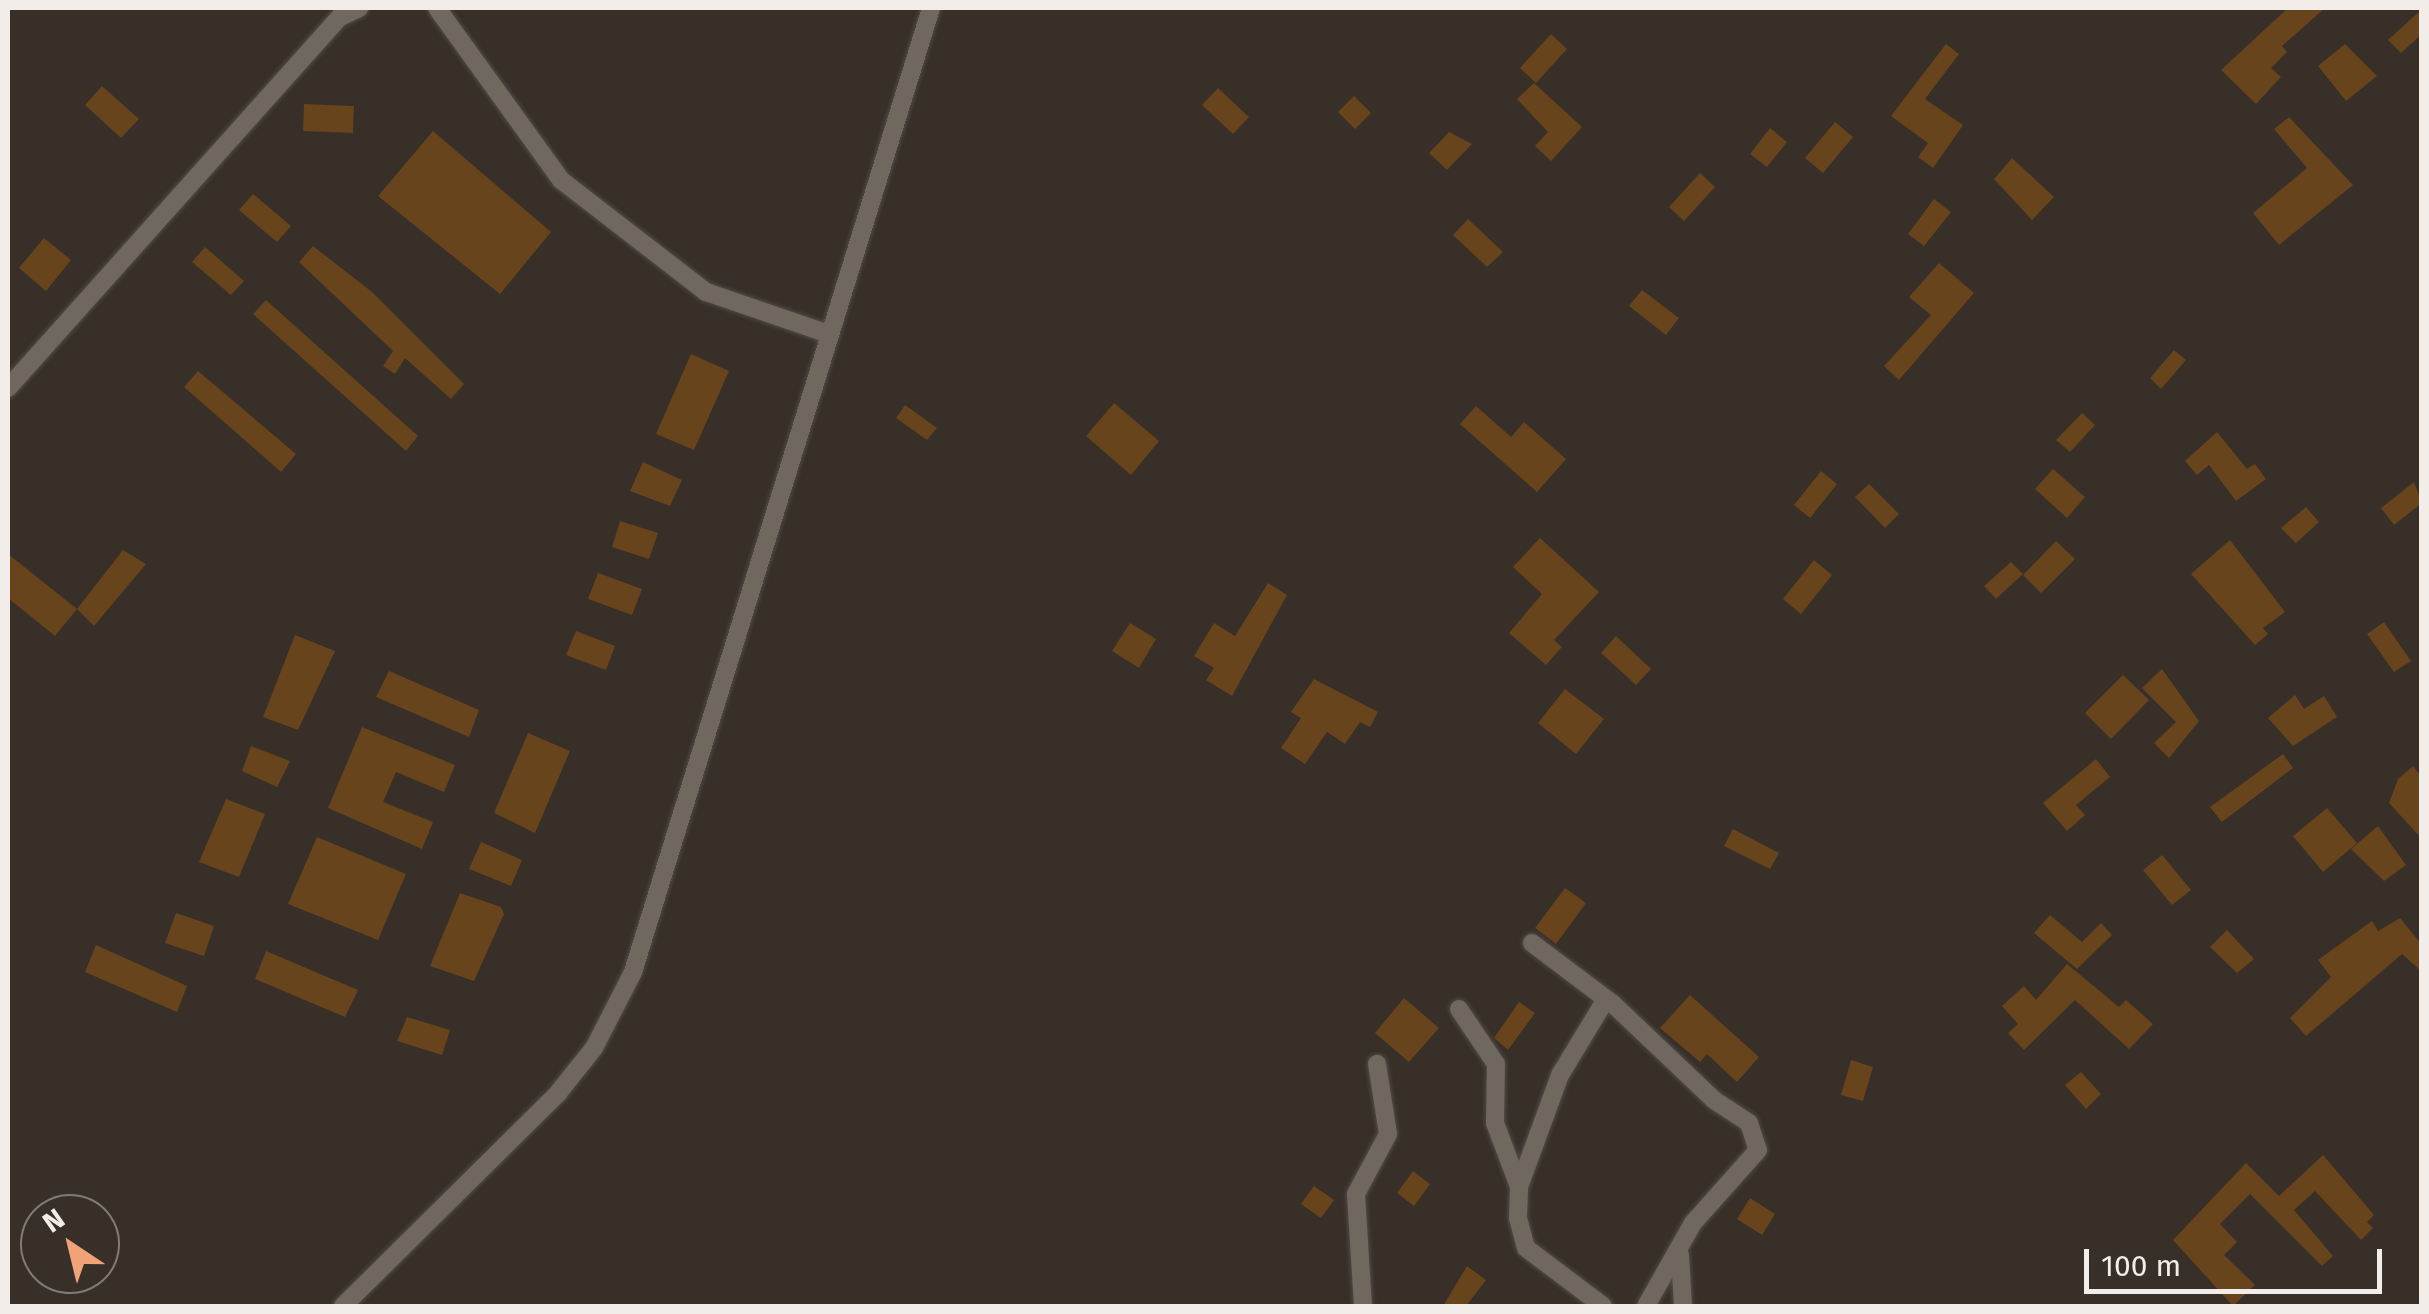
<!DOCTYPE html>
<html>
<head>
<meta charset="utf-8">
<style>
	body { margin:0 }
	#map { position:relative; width:2429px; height:1314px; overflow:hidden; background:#372f28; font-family:"Fira Sans",sans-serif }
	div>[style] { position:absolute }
	.building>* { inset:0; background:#67441c }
	.roads { filter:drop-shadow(0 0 2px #514a45) drop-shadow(0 0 2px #514a45) }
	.street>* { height:18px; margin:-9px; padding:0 9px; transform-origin:9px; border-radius:9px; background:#70675f }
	span { translate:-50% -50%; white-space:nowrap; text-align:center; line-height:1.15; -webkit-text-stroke:10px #372f28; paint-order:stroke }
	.frame { position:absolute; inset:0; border:10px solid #f2ede8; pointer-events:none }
	.north { position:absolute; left:20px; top:1194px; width:100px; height:100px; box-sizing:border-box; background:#372f28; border:2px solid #827b75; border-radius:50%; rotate:325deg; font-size:28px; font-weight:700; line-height:40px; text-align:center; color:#f2ede8 }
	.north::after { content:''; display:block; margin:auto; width:35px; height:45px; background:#f0a279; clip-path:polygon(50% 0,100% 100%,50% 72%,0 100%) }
	.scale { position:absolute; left:2084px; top:1249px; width:298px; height:45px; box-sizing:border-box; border:5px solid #f2ede8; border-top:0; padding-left:12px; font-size:30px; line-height:35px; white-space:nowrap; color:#f2ede8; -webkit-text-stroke:8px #372f28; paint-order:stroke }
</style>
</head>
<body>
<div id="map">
	<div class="building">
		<div style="clip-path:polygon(2288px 8px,2325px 8px,2282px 46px,2287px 52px,2271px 68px,2281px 77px,2256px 104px,2221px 70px)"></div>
		<div style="clip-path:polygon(2422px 9px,2422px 34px,2401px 53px,2388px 40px)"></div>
		<div style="clip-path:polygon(1551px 34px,1567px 49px,1536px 83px,1520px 68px)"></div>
		<div style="clip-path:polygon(1946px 44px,1959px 54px,1925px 99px,1963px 125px,1933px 168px,1918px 157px,1928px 143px,1891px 116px)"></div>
		<div style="clip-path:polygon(2345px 44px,2377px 76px,2346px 101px,2318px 66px)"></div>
		<div style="clip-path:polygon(1534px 83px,1582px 127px,1551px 161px,1535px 146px,1548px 132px,1517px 99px)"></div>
		<div style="clip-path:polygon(102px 86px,139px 119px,121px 138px,85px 105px)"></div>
		<div style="clip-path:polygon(1218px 88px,1249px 117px,1233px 134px,1202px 105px)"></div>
		<div style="clip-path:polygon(1354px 96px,1371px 113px,1355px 129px,1338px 112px)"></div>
		<div style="clip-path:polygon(304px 104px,354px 106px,353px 133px,303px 131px)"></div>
		<div style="clip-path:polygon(2289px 117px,2353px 185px,2279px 245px,2253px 213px,2307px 168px,2274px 129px)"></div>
		<div style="clip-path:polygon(1835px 122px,1853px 137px,1823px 173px,1805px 158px)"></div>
		<div style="clip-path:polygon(1770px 128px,1787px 142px,1767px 167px,1750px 154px)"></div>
		<div style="clip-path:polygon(433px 131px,551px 232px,500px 294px,378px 196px)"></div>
		<div style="clip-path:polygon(1449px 132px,1472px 144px,1447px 170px,1429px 153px)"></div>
		<div style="clip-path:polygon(2012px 158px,2054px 197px,2032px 220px,1994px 179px)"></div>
		<div style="clip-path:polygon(1700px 173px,1715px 187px,1684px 221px,1669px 207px)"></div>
		<div style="clip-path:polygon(253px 194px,291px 226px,277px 242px,239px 210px)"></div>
		<div style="clip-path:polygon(1934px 199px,1951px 212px,1924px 246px,1908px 234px)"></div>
		<div style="clip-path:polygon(1468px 219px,1503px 252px,1487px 267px,1453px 235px)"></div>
		<div style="clip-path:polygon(44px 238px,71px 260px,46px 291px,19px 268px)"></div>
		<div style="clip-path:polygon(313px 246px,372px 292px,464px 384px,451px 399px,405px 358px,395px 374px,383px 366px,393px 351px,299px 262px)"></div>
		<div style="clip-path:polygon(205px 247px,244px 281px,231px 295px,192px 262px)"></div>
		<div style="clip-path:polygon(1939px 263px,1974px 293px,1899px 380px,1884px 366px,1931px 315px,1909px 297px)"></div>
		<div style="clip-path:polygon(1642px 290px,1679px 318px,1666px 335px,1629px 306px)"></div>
		<div style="clip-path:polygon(266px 300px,418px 436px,406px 451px,253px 314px)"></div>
		<div style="clip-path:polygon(2174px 350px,2186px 360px,2161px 389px,2150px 378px)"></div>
		<div style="clip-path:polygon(691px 354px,729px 371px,694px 450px,656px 434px)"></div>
		<div style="clip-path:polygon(198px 371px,296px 454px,281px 472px,184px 387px)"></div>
		<div style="clip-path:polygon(1114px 403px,1159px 441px,1131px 475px,1086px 436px)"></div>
		<div style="clip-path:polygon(905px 405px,937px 428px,927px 440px,896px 418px)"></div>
		<div style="clip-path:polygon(1476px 406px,1511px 437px,1524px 422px,1566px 459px,1537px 492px,1460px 424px)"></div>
		<div style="clip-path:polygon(2082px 413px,2095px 425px,2070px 452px,2056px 440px)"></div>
		<div style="clip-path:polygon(2217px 432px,2247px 469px,2255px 464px,2266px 479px,2236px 501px,2209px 465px,2197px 475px,2185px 461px)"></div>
		<div style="clip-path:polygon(643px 462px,682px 480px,670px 506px,630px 491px)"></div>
		<div style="clip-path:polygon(2053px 469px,2085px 497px,2067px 518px,2035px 489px)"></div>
		<div style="clip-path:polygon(1821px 471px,1837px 484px,1810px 518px,1794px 505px)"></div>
		<div style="clip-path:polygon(2414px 482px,2422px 503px,2394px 525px,2381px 508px)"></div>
		<div style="clip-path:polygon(1869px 484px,1899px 514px,1885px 528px,1855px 497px)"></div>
		<div style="clip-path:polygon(2306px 507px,2319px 522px,2296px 543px,2281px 528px)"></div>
		<div style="clip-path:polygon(620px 521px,658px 533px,649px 559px,612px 547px)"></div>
		<div style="clip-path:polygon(1540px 538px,1599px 592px,1554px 640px,1562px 647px,1546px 665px,1509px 633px,1542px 594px,1513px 567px)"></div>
		<div style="clip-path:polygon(2230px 540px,2285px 612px,2263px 628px,2268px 634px,2255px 645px,2191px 574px)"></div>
		<div style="clip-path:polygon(2056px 541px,2075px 559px,2041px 593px,2023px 575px)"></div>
		<div style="clip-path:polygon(123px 550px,146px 564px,94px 626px,77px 609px)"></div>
		<div style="clip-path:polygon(8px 554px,77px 609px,55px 636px,8px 598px)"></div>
		<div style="clip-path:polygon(1814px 560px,1832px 575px,1801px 614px,1783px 599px)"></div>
		<div style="clip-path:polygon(2011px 562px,2023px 574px,1996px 599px,1984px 586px)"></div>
		<div style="clip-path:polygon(598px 573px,642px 589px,632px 615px,588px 599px)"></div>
		<div style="clip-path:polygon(1268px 583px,1287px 595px,1232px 696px,1206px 680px,1214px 668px,1194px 656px,1214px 623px,1235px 636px)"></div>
		<div style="clip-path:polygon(2384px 622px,2411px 661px,2394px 672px,2367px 634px)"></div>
		<div style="clip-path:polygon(1130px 623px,1156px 639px,1139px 668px,1112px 651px)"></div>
		<div style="clip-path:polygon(576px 631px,615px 646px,606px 670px,566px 655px)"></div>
		<div style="clip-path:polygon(295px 635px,335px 651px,298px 730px,263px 717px)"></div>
		<div style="clip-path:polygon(1616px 636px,1651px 669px,1636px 685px,1601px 653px)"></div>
		<div style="clip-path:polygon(2162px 669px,2199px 721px,2169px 758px,2154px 743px,2176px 722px,2142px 688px)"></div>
		<div style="clip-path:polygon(389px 671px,479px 710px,469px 737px,376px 697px)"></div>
		<div style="clip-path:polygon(2123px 675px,2149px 700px,2111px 739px,2085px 713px)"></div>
		<div style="clip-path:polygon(1314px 679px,1378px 712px,1370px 727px,1360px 722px,1345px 744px,1327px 732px,1305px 764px,1281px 748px,1301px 718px,1291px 712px)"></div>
		<div style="clip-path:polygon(1565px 689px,1604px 719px,1576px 754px,1538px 723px)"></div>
		<div style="clip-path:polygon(2295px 695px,2304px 709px,2324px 696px,2337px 717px,2293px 746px,2268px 718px)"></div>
		<div style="clip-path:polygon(362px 727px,455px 765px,444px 792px,396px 772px,383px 802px,433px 822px,422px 849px,328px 808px)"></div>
		<div style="clip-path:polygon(528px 733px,570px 751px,535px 833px,494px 813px)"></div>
		<div style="clip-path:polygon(251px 746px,290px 761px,277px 787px,242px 771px)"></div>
		<div style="clip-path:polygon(2283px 754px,2293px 768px,2222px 822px,2210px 807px)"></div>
		<div style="clip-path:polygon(2096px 759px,2110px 777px,2076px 805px,2085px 815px,2067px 831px,2043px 803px)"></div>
		<div style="clip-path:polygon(2413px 766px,2421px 776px,2422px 839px,2389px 803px,2398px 779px)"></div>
		<div style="clip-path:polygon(226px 799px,265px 814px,239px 877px,199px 862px)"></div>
		<div style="clip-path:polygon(2327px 808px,2357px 843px,2323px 872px,2293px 836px)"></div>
		<div style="clip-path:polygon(2378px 826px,2406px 865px,2384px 881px,2351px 849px)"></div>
		<div style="clip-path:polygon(1733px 829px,1779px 853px,1770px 869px,1724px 846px)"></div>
		<div style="clip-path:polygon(317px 837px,406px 874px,378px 940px,288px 904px)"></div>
		<div style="clip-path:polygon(481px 842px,522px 860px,511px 886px,469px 869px)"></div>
		<div style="clip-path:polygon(2162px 855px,2191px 890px,2172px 905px,2143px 870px)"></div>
		<div style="clip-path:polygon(1565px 888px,1586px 903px,1556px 944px,1535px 928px)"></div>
		<div style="clip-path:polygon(460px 893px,501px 907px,504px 914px,474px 981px,430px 966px)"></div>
		<div style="clip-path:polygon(176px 913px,214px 926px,204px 956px,165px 943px)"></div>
		<div style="clip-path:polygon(2050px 915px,2082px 942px,2101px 923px,2112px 935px,2077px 969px,2034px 933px)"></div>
		<div style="clip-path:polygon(2400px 918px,2422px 945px,2422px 972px,2402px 954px,2306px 1036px,2290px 1018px,2331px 977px,2318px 960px,2372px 921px,2378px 931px)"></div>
		<div style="clip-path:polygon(2227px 930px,2254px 959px,2237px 973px,2210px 947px)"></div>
		<div style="clip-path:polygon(96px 945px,187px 986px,177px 1012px,85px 972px)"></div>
		<div style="clip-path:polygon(266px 951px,358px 990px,345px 1017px,255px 979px)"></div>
		<div style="clip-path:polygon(2067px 964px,2119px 1007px,2126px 1000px,2153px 1024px,2129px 1049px,2075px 1000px,2024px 1050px,2008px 1033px,2018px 1024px,2002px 1006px,2024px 986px,2036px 1000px)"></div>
		<div style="clip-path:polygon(1690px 995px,1759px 1057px,1737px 1082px,1707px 1054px,1700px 1062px,1660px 1028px)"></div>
		<div style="clip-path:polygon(1404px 998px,1439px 1028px,1409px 1062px,1375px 1033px)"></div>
		<div style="clip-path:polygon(1519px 1002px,1535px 1013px,1508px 1050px,1494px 1038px)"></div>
		<div style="clip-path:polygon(407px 1017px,450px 1030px,442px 1055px,397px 1041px)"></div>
		<div style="clip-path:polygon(1851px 1060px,1873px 1067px,1863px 1101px,1841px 1095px)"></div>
		<div style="clip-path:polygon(2081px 1072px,2101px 1094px,2086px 1109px,2065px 1085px)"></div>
		<div style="clip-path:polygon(2323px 1155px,2374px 1215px,2367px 1222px,2373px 1228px,2361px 1240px,2315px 1191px,2294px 1210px,2333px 1256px,2322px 1266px,2250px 1194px,2220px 1224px,2237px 1242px,2224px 1255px,2255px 1285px,2233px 1306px,2173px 1240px,2246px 1163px,2279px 1196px)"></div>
		<div style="clip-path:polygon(1413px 1171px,1430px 1184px,1414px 1206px,1397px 1193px)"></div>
		<div style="clip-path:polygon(1314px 1186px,1334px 1200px,1321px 1218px,1301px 1204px)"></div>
		<div style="clip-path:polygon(1750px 1198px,1775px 1214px,1762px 1235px,1737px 1219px)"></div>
		<div style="clip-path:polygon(1467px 1266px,1486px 1280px,1466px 1306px,1443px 1306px)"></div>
	</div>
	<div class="roads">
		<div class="street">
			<div style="left:437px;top:8px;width:212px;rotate:54.2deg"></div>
			<div style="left:561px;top:180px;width:183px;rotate:37.7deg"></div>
			<div style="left:706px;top:292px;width:130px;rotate:18.9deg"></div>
			<div style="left:8px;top:388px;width:498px;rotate:-48.2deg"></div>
			<div style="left:340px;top:17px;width:21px;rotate:-25deg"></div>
			<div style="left:1532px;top:943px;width:101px;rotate:37deg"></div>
			<div style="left:1613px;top:1004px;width:139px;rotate:43.5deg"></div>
			<div style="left:1714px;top:1100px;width:42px;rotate:33.3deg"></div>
			<div style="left:1749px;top:1123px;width:28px;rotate:72deg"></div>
			<div style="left:1758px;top:1150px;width:98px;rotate:131.7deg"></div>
			<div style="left:1693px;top:1223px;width:95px;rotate:119.5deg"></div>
			<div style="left:1459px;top:1009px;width:66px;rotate:56.1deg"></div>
			<div style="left:1496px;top:1064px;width:59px;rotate:91deg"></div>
			<div style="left:1495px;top:1123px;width:68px;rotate:69.4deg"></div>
			<div style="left:1680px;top:1255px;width:51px;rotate:86.6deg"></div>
			<div style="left:343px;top:1306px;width:303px;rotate:-44.7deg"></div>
			<div style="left:558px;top:1093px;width:58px;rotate:-51.3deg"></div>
			<div style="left:594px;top:1048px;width:85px;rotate:-62.8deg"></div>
			<div style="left:633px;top:972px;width:1009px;rotate:-72.82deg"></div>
			<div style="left:1363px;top:1306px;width:112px;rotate:-93.6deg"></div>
			<div style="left:1356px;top:1194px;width:68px;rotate:-61.9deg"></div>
			<div style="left:1388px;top:1134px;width:71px;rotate:-98.9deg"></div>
			<div style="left:1603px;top:1306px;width:96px;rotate:-143deg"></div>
			<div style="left:1526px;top:1248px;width:31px;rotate:-105deg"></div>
			<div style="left:1518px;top:1218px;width:31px;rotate:-88deg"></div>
			<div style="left:1519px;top:1187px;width:119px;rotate:-69.9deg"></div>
			<div style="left:1560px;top:1075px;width:89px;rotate:-58.8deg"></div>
		</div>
	</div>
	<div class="frame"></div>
	<div class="north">N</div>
	<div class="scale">100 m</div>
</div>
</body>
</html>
